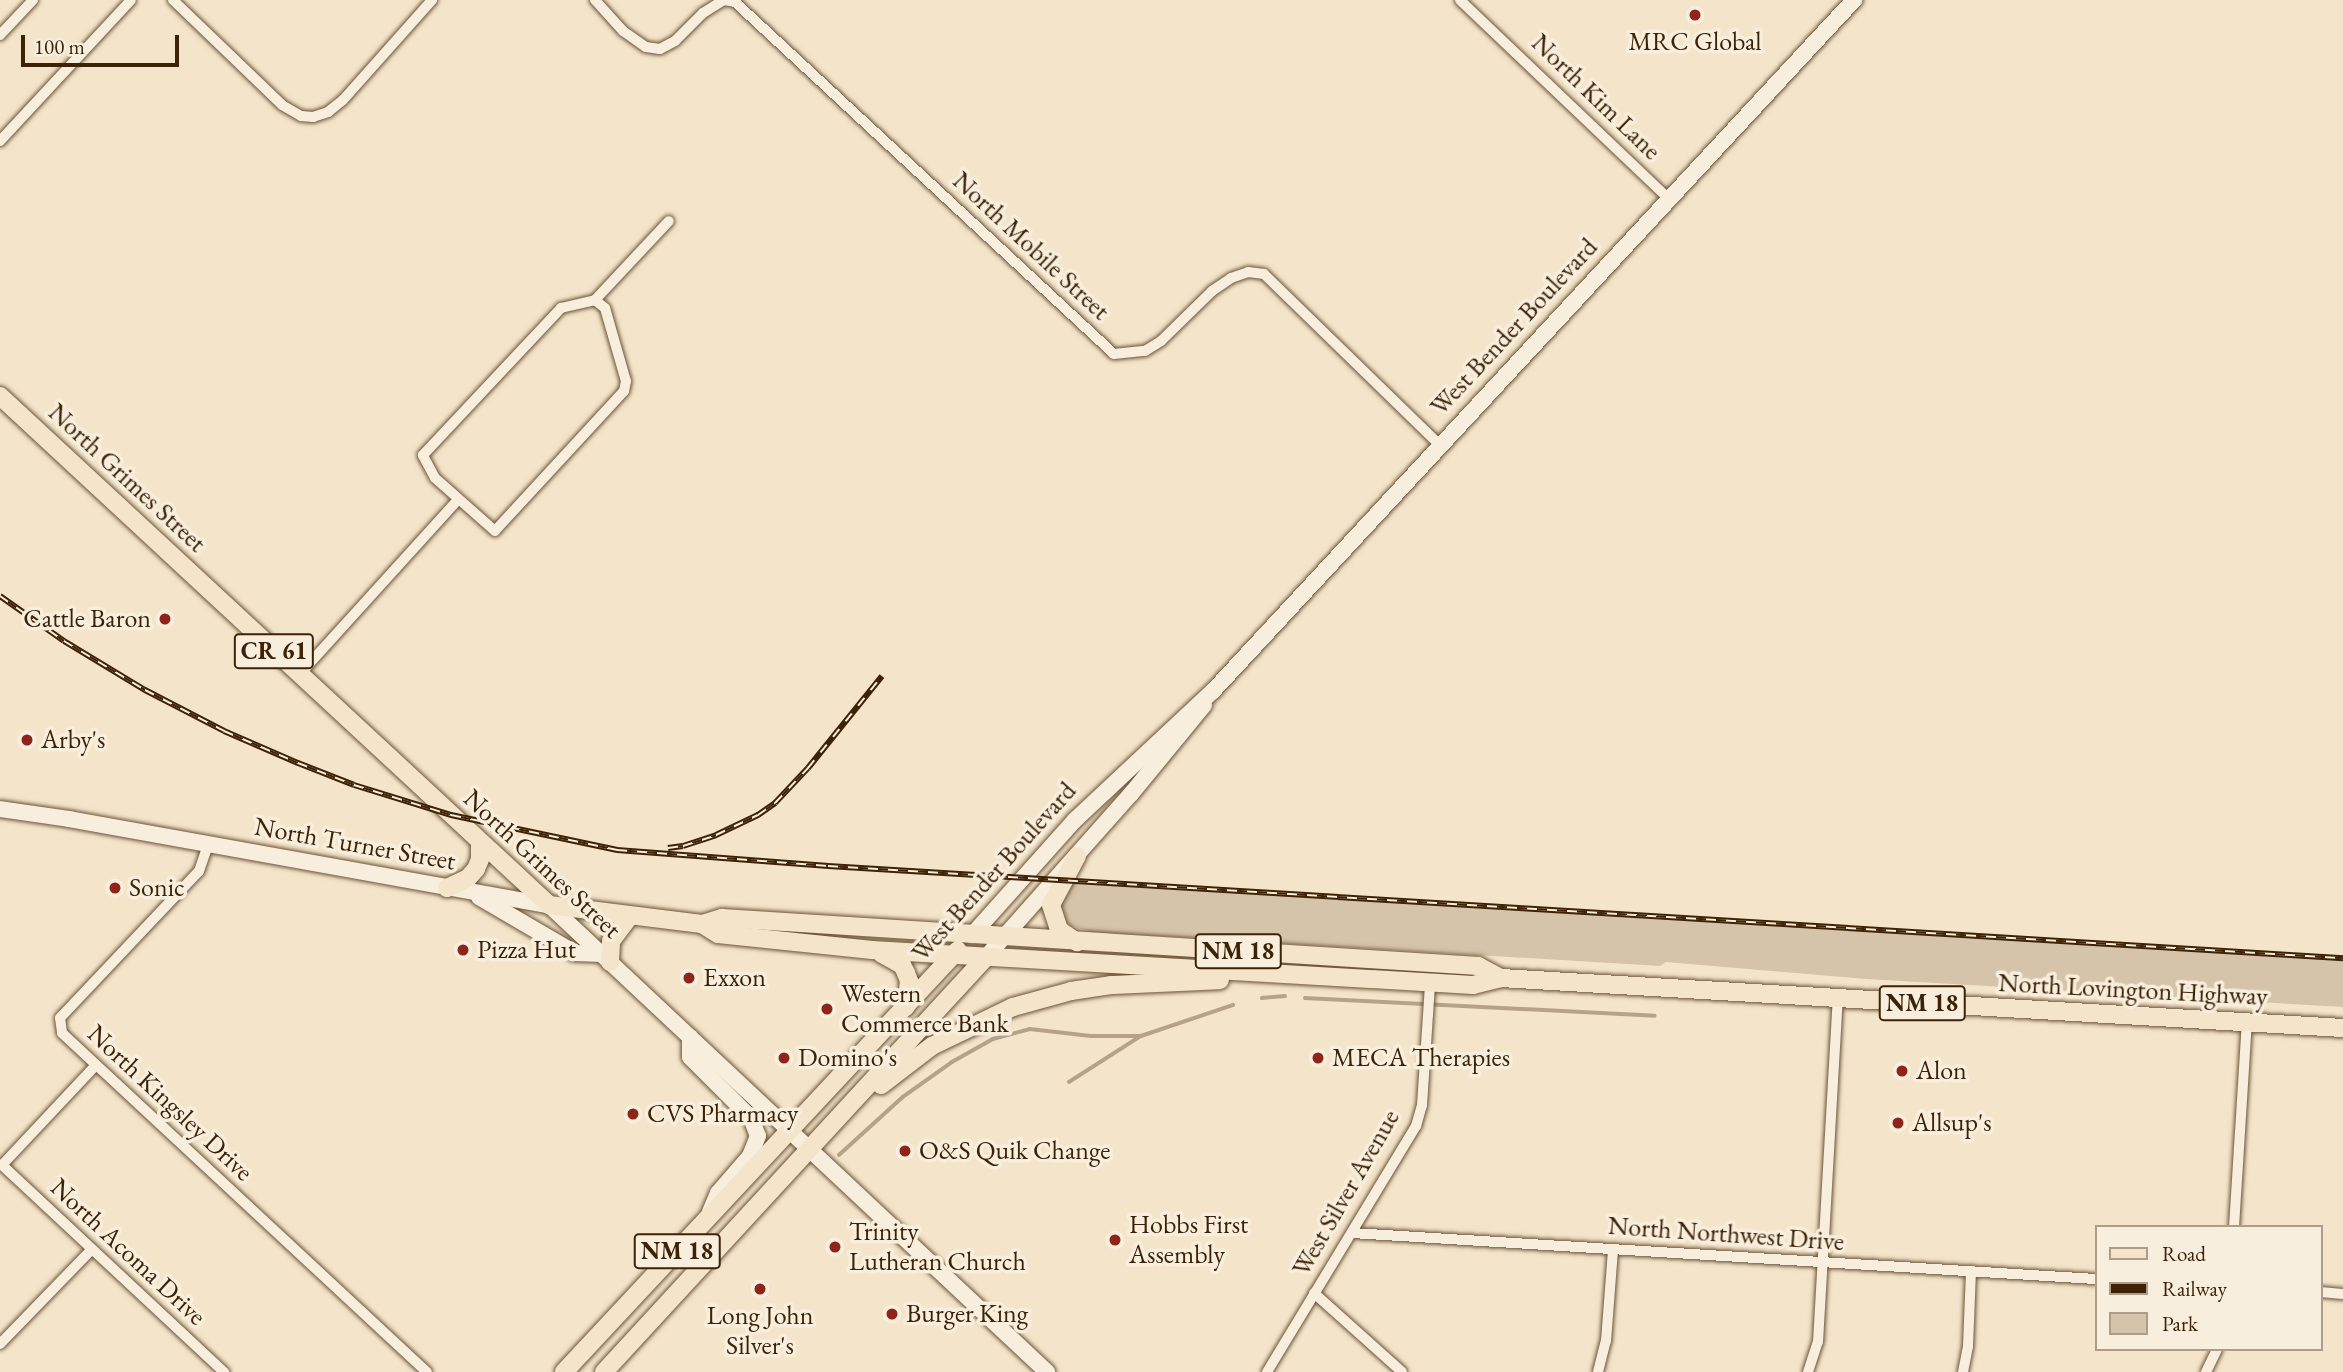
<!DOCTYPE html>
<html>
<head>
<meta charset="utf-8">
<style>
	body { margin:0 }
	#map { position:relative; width:2343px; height:1372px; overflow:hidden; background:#f4e5ca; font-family:"EB Garamond",serif }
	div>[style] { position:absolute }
	.green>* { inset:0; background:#d5c4a9 }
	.stream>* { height:3.5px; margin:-1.75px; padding:0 1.75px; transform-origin:1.75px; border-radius:1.75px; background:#b6a387 }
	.roads { filter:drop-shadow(0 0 2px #6b5337) drop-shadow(0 0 2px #6b5337) }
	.minor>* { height:10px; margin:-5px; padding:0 5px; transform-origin:5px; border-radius:5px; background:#f8eedd }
	.secondary>* { height:16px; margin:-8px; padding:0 8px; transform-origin:8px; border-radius:8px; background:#f8eedd }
	.primary>* { height:18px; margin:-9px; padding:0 9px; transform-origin:9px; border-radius:9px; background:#f4e5ca }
	.rail>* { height:6px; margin-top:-3px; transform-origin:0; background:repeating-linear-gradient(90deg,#f8eedd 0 10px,#3d2206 0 20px); box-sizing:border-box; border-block:2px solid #3d2206 }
	.dots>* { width:19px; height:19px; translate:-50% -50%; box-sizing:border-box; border:4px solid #f8eedd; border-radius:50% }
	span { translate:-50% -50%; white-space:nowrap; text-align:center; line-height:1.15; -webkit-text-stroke:7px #f8eedd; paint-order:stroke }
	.shield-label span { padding:2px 5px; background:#f8eedd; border:2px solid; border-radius:5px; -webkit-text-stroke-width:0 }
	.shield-label { font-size:24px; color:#3d2206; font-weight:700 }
	.poi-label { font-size:26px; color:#3d2206 }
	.right { translate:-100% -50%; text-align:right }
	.left { translate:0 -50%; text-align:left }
	.street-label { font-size:26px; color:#3d2206 }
	.legend { position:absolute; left:2095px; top:1225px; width:228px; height:126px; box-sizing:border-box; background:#f8eedd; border:2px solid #ad9c87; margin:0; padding:9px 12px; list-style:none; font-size:21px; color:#3d2206 }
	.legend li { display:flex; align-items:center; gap:14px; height:35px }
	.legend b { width:35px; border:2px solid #ad9c87 }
	.scale { position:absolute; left:21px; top:35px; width:158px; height:32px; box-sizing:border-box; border:4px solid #3d2206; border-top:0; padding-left:9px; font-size:21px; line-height:24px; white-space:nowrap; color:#3d2206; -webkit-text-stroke:5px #f8eedd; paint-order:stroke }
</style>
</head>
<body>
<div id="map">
	<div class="green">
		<div style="clip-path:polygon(1067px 883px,2343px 960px,2343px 1007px,1866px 979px,1666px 962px,1660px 966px,1092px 932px,1072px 926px,1062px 919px,1056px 908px)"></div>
	</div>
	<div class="stream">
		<div style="left:1262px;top:998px;width:23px;rotate:-5deg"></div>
		<div style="left:1305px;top:998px;width:350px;rotate:2.9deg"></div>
		<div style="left:1069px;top:1082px;width:85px;rotate:-32.6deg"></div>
		<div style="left:1141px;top:1036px;width:97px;rotate:-18.6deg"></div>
		<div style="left:839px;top:1155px;width:86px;rotate:-42.2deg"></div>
		<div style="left:903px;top:1097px;width:60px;rotate:-35.5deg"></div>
		<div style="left:952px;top:1062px;width:47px;rotate:-29.3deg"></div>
		<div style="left:993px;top:1039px;width:38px;rotate:-15deg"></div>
		<div style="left:1030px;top:1029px;width:61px;rotate:6.5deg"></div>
		<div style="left:1091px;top:1036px;width:50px"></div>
	</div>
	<div class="roads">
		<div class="minor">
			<div style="left:173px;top:0;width:151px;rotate:43.9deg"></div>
			<div style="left:282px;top:105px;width:22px;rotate:30deg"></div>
			<div style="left:301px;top:116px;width:12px;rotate:5deg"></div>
			<div style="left:313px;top:117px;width:16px;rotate:-18deg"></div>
			<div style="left:328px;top:112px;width:19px;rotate:-39deg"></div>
			<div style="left:343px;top:100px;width:134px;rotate:-48.3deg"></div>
			<div style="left:595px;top:0;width:42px;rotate:47.9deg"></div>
			<div style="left:623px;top:31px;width:28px;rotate:35deg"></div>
			<div style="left:646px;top:47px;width:14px;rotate:8deg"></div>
			<div style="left:660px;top:49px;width:17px;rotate:-28deg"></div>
			<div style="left:675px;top:41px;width:40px;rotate:-45deg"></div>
			<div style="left:703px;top:13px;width:25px;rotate:-32deg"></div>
			<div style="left:724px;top:0;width:11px;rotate:10deg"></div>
			<div style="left:735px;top:2px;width:517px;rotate:42.88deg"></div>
			<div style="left:1114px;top:354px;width:31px;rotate:-6deg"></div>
			<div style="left:1145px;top:351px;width:19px;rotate:-32deg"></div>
			<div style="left:1161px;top:341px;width:71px;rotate:-44.4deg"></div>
			<div style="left:1212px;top:291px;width:23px;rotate:-34deg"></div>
			<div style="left:1231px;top:278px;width:18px;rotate:-19deg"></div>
			<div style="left:1248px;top:272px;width:16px;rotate:7deg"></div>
			<div style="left:1264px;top:274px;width:245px;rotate:44.2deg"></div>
			<div style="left:1460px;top:0;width:289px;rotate:43.6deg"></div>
			<div style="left:0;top:35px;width:48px;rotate:-46.7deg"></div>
			<div style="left:0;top:141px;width:192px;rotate:-47.1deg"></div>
			<div style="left:595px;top:300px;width:13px;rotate:39deg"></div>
			<div style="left:605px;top:308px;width:76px;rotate:74deg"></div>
			<div style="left:626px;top:381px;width:10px;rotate:101deg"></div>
			<div style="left:624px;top:391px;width:190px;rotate:132.7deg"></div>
			<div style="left:495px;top:531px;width:80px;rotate:-138.5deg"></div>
			<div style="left:435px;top:478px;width:26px;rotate:-118deg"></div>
			<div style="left:423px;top:455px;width:202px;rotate:-46.8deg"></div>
			<div style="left:561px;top:308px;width:35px;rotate:-13deg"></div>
			<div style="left:595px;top:300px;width:108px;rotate:-46.9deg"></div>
			<div style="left:300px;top:674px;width:235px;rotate:-47.8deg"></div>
			<div style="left:208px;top:845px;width:28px;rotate:109deg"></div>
			<div style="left:199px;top:871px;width:202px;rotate:133.4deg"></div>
			<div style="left:60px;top:1018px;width:15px;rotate:82deg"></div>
			<div style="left:62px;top:1033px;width:498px;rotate:42.9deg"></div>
			<div style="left:96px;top:1065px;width:137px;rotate:133.2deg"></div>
			<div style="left:2px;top:1165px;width:304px;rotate:43deg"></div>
			<div style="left:2234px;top:1227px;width:204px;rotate:-86.4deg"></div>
			<div style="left:1352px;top:1233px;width:745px;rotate:3.54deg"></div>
			<div style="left:2320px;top:1292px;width:23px;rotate:5deg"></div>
			<div style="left:1314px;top:1293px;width:118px;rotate:41.9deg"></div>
			<div style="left:0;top:1344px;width:132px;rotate:-45.9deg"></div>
			<div style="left:1267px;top:1372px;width:288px;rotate:-58.8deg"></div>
			<div style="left:1416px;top:1126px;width:22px;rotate:-74deg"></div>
			<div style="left:1422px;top:1105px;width:122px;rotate:-86.2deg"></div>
			<div style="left:1598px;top:1372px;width:32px;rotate:-76deg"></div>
			<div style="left:1606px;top:1341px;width:92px;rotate:-85.6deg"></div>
			<div style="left:1808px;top:1372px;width:32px;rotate:-72deg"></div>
			<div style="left:1818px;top:1342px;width:345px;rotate:-86.7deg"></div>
			<div style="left:1963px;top:1372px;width:26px;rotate:-79deg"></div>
			<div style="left:1968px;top:1346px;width:74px;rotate:-87.7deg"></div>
			<div style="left:2206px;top:1372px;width:25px;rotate:-64deg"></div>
		</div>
		<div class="secondary">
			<div style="left:0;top:809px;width:70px;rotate:8.2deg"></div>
			<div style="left:69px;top:819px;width:488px;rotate:10.2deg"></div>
			<div style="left:549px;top:905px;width:683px;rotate:43.16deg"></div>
			<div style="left:479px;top:897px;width:111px;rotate:30.3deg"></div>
			<div style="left:575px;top:953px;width:26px;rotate:2deg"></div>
			<div style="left:972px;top:935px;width:154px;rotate:-48.2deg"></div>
			<div style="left:1075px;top:820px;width:189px;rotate:-43.1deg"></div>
			<div style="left:1213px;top:691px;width:943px;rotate:-47.15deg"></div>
			<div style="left:987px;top:956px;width:217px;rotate:-48.4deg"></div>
			<div style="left:1131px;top:794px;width:115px;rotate:-50.6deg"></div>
			<div style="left:690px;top:1037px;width:20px;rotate:90deg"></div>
			<div style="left:690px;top:1057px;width:86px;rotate:45deg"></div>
			<div style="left:751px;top:1118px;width:19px;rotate:69deg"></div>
			<div style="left:758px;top:1136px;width:22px;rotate:112deg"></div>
			<div style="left:750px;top:1156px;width:49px;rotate:130.9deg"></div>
			<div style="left:718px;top:1193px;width:21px;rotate:113deg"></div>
		</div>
		<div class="primary">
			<div style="left:0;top:396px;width:749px;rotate:42.83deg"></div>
			<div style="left:549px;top:905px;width:154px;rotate:7.1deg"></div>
			<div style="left:702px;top:924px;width:21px;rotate:-17deg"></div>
			<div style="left:722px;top:918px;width:758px;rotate:3.63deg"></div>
			<div style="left:1478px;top:966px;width:26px;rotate:28deg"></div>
			<div style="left:1077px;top:856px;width:55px;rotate:118deg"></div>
			<div style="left:1051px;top:905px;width:26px;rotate:72deg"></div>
			<div style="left:1059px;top:930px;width:22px;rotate:34deg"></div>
			<div style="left:447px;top:888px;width:23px;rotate:-25deg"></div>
			<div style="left:468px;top:878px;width:12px;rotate:-48deg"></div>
			<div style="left:476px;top:869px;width:11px;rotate:-68deg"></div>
			<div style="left:480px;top:859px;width:17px;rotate:-90deg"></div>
			<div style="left:702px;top:924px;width:19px;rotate:32deg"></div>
			<div style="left:718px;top:934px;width:155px;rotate:5.9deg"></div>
			<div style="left:872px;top:950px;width:602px;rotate:3.33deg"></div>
			<div style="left:1473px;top:985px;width:29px;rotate:-14deg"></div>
			<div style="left:1501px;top:978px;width:843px;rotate:3.4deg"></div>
			<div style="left:882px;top:954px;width:23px;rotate:29deg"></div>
			<div style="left:902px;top:965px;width:9px;rotate:63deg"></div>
			<div style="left:906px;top:973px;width:9px;rotate:69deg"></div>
			<div style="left:909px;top:981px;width:26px;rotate:97deg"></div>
			<div style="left:610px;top:962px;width:21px;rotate:-87deg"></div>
			<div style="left:611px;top:941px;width:30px;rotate:-53deg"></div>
			<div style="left:881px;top:1085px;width:64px;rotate:-37.4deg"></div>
			<div style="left:932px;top:1046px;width:90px;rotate:-25.7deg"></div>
			<div style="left:1013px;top:1007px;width:60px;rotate:-15.4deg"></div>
			<div style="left:1071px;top:991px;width:40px;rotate:-8.5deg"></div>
			<div style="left:1111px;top:985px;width:109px;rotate:-2.6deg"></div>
			<div style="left:564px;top:1372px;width:577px;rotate:-46.97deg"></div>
			<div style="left:604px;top:1372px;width:565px;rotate:-47.37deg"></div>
		</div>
	</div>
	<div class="rail">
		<div style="left:0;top:596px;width:78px;rotate:35.1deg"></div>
		<div style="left:64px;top:641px;width:95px;rotate:31.2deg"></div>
		<div style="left:145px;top:690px;width:89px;rotate:27.4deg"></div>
		<div style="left:224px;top:731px;width:81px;rotate:23.4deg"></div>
		<div style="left:298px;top:763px;width:60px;rotate:21.4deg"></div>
		<div style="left:354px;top:785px;width:102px;rotate:17.2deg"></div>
		<div style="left:451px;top:815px;width:170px;rotate:11.9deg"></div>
		<div style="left:617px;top:850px;width:212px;rotate:4.3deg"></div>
		<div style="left:828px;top:866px;width:1518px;rotate:3.48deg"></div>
		<div style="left:668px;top:848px;width:15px;rotate:-8deg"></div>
		<div style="left:683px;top:846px;width:35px;rotate:-18deg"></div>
		<div style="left:716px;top:835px;width:47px;rotate:-25.5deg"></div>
		<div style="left:758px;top:815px;width:21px;rotate:-35deg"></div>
		<div style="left:775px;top:803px;width:48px;rotate:-46.7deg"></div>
		<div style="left:808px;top:768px;width:118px;rotate:-51.2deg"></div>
	</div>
	<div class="dots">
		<div style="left:1695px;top:15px;background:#8f2418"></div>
		<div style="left:165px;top:619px;background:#8f2418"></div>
		<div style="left:27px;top:740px;background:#8f2418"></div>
		<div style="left:115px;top:888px;background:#8f2418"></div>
		<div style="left:463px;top:950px;background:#8f2418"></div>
		<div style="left:689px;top:978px;background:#8f2418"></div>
		<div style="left:827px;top:1009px;background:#8f2418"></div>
		<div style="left:784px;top:1058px;background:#8f2418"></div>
		<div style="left:1318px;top:1058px;background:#8f2418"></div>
		<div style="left:1902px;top:1071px;background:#8f2418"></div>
		<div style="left:633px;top:1114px;background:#8f2418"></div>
		<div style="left:1898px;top:1123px;background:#8f2418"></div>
		<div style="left:905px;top:1151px;background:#8f2418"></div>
		<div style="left:1115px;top:1240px;background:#8f2418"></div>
		<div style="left:835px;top:1247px;background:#8f2418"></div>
		<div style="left:760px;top:1289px;background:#8f2418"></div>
		<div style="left:892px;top:1314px;background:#8f2418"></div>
	</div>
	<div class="shield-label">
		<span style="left:274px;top:651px">CR 61</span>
		<span style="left:1238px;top:951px">NM 18</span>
		<span style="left:1922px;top:1003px">NM 18</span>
		<span style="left:677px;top:1251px">NM 18</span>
	</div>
	<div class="poi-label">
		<span style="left:1695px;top:42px">MRC Global</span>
		<span class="right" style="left:151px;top:619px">Cattle Baron</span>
		<span class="left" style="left:41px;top:740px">Arby's</span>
		<span class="left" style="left:129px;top:888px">Sonic</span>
		<span class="left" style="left:477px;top:950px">Pizza Hut</span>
		<span class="left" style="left:703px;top:978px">Exxon</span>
		<span class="left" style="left:841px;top:1009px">Western<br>Commerce Bank</span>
		<span class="left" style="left:798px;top:1058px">Domino's</span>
		<span class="left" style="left:1332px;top:1058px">MECA Therapies</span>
		<span class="left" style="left:1916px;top:1071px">Alon</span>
		<span class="left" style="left:647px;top:1114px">CVS Pharmacy</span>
		<span class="left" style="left:1912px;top:1123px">Allsup's</span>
		<span class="left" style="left:919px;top:1151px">O&amp;S Quik Change</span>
		<span class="left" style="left:1129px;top:1240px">Hobbs First<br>Assembly</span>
		<span class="left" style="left:849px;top:1247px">Trinity<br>Lutheran Church</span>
		<span class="left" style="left:906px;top:1314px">Burger King</span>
		<span style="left:760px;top:1331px">Long John<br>Silver's</span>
	</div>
	<div class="street-label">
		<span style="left:1596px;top:97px;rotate:44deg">North Kim Lane</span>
		<span style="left:1031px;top:246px;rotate:43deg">North Mobile Street</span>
		<span style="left:1514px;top:327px;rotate:-47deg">West Bender Boulevard</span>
		<span style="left:127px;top:478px;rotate:43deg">North Grimes Street</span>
		<span style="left:355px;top:844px;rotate:10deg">North Turner Street</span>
		<span style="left:542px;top:864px;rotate:43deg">North Grimes Street</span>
		<span style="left:994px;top:872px;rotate:-48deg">West Bender Boulevard</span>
		<span style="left:2133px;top:990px;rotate:3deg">North Lovington Highway</span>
		<span style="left:170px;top:1103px;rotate:43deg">North Kingsley Drive</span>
		<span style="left:1346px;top:1193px;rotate:-60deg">West Silver Avenue</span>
		<span style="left:1726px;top:1234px;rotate:4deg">North Northwest Drive</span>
		<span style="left:128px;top:1252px;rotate:43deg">North Acoma Drive</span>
	</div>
	<ul class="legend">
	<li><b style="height:9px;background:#f4e5ca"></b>Road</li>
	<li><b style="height:9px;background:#3d2206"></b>Railway</li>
	<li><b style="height:19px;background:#d5c4a9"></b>Park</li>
	</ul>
	<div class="scale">100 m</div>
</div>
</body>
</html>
